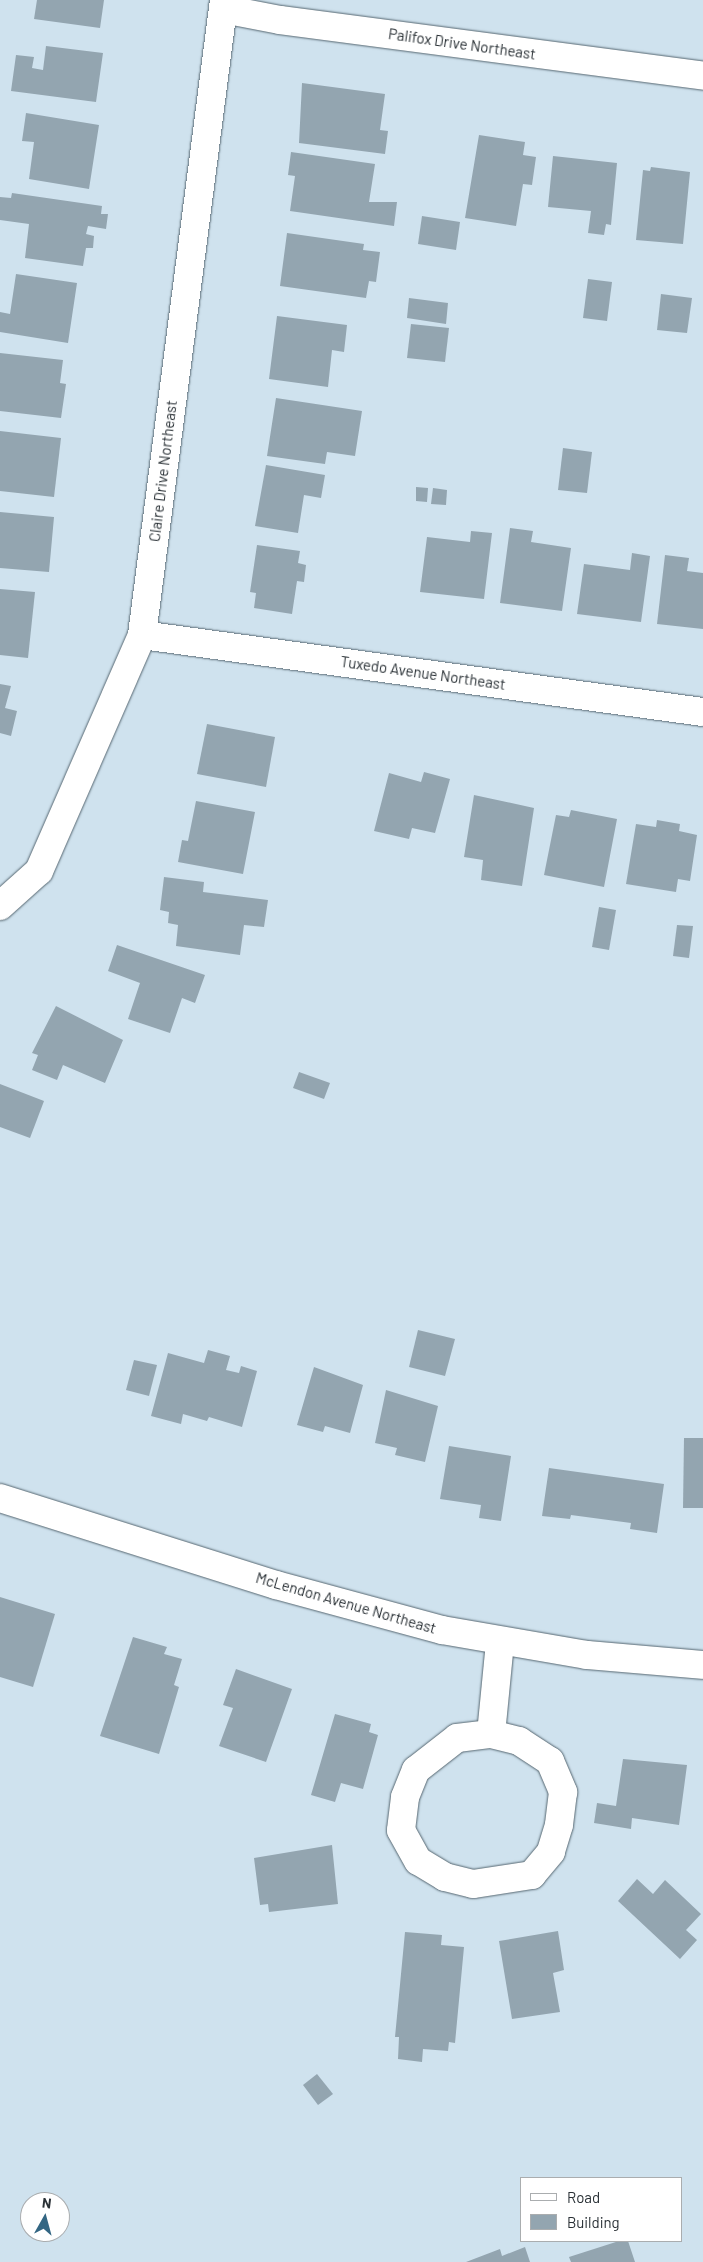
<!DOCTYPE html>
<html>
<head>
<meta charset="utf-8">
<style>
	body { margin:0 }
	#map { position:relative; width:703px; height:2262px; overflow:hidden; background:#cfe2ee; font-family:Barlow,sans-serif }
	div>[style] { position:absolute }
	.building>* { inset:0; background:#93a5b0 }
	.roads { filter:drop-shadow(0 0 1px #566771) drop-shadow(0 0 1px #566771) }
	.street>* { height:28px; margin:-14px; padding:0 14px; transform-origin:14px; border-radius:14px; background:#fff }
	.secondary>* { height:28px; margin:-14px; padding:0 14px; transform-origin:14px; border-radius:14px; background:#fff }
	span { translate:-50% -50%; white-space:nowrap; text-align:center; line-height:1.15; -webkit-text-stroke:4px #fff; paint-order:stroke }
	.street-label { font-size:15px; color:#2a3136 }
	.legend { position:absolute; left:520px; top:2177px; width:162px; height:65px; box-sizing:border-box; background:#fff; border:1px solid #aaadaf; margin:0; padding:6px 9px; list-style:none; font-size:15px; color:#2a3136 }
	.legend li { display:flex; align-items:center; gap:10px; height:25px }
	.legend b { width:25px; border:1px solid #aaadaf }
	.north { position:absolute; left:20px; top:2192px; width:50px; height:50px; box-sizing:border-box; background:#fff; border:1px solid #aaadaf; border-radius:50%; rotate:7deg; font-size:14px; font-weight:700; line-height:20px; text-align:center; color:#2a3136 }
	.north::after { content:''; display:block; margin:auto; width:18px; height:22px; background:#336683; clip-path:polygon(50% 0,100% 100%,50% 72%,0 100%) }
</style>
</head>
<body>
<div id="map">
	<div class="building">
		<div style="clip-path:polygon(37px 0,104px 0,100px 28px,34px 19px)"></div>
		<div style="clip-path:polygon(46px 46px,103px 53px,96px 102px,11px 91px,16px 55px,34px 57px,32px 68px,43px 70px)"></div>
		<div style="clip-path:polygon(302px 83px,385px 94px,380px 130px,388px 131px,385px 154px,299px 143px)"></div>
		<div style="clip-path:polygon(26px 113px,99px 125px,89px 189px,29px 179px,34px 142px,22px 141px)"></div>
		<div style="clip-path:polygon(479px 135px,525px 142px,523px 155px,536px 157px,532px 185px,523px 184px,516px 226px,465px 218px)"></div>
		<div style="clip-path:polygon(291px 152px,375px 164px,369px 202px,397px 202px,394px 226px,290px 211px,295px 176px,288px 175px)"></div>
		<div style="clip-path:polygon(553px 156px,617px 163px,611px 225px,606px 224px,604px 235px,588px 233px,591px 211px,548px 207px)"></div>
		<div style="clip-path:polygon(651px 167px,690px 172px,683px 244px,636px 240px,643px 170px,650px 171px)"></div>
		<div style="clip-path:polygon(12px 193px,102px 206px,101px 214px,108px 214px,106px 229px,88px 226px,86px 234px,94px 236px,93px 248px,86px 248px,83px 266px,25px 258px,29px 224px,0 220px,0 197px,11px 198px)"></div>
		<div style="clip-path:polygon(422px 216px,460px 222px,456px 250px,418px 244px)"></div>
		<div style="clip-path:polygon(287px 233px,364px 244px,363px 250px,380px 252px,376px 282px,369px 281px,366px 298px,280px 286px)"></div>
		<div style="clip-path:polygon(16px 274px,77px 283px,68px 343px,0 332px,0 312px,10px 314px)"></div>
		<div style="clip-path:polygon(588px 279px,612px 282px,607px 321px,583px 318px)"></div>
		<div style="clip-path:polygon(661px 294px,692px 298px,687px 333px,657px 330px)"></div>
		<div style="clip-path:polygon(409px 298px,448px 303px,446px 324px,407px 318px)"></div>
		<div style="clip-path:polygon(277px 316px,347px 325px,344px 352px,332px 350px,328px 387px,269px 379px)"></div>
		<div style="clip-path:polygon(411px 324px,449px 328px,445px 362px,407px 358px)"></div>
		<div style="clip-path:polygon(0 353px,63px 360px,60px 383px,66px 384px,61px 418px,0 411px)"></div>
		<div style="clip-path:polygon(276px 398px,362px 411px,355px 456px,327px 452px,325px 464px,267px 456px)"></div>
		<div style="clip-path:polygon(0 431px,61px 438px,54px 497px,0 491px)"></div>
		<div style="clip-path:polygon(563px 448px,592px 452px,587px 493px,558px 490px)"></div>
		<div style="clip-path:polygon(266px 465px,325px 475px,321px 498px,304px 495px,298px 533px,255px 526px)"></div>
		<div style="clip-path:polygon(416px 487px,428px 488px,427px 502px,416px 501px)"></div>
		<div style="clip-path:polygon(433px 488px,447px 490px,446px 505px,431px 504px)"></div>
		<div style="clip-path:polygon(0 512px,54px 517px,49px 572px,0 568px)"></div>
		<div style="clip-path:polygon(510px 528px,533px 531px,531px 542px,571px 548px,562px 611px,500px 603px)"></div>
		<div style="clip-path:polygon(471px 531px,492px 533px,484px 599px,420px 592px,427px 537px,470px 542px)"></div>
		<div style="clip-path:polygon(257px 545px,300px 551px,298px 563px,306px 565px,304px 582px,297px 581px,292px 614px,254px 608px,256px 593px,250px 592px)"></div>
		<div style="clip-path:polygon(632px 553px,650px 556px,641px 622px,577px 614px,584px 564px,630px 570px)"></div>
		<div style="clip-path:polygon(665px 555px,689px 558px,687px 571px,703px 573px,703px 629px,657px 624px)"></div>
		<div style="clip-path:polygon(0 589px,35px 592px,28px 658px,0 655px)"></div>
		<div style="clip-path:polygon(0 684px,11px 686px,5px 708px,17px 711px,11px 736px,0 733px)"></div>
		<div style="clip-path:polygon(207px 724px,275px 737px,266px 787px,197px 774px)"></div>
		<div style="clip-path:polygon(424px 772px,450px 779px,435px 833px,412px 828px,409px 839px,374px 831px,389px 773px,421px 782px)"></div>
		<div style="clip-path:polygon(474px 795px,534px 808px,522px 886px,481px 880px,483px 860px,464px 857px)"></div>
		<div style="clip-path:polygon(196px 801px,255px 812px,243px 874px,178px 862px,182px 840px,188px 841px)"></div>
		<div style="clip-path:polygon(571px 810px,617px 819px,604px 887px,544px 875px,556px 815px,569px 817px)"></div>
		<div style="clip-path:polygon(657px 820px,680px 824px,679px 831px,697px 835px,690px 881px,678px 879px,676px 892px,626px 884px,636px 824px,656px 827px)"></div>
		<div style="clip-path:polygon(164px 877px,204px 882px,203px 892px,268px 900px,264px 927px,244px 925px,240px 955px,176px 946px,178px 925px,168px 923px,169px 912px,160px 910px)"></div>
		<div style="clip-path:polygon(599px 907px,616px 910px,609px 950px,592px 947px)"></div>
		<div style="clip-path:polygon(677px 925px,693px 926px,689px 958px,673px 956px)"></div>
		<div style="clip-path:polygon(117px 945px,205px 975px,195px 1003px,182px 998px,170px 1033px,128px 1019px,140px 983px,108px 971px)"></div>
		<div style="clip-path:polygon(56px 1006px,123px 1040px,105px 1083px,63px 1065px,57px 1080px,32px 1070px,38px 1055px,32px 1053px)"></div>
		<div style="clip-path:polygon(299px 1072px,330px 1083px,324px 1099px,293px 1088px)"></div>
		<div style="clip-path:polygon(0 1084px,44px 1101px,30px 1138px,0 1127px)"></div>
		<div style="clip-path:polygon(418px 1330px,455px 1339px,445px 1376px,409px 1367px)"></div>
		<div style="clip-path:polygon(208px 1350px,230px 1356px,226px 1370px,239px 1373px,241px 1366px,257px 1371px,242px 1427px,209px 1417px,207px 1421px,183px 1414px,181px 1424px,151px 1416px,168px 1353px,204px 1363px)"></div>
		<div style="clip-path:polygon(134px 1360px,157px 1365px,149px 1396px,126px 1390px)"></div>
		<div style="clip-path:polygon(314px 1367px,363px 1385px,350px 1433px,325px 1426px,323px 1432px,297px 1425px)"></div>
		<div style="clip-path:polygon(386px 1390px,438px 1406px,425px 1462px,395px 1455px,397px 1448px,375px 1443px)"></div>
		<div style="clip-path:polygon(684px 1438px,703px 1438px,703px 1508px,683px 1508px)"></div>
		<div style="clip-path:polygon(449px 1446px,511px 1456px,501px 1521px,479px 1518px,481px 1505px,440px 1499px)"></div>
		<div style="clip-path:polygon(549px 1468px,664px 1484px,657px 1533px,630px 1529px,631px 1523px,571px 1515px,570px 1519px,542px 1516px)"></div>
		<div style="clip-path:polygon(0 1597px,55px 1614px,33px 1687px,0 1677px)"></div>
		<div style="clip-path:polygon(133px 1637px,167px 1647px,164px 1654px,182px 1659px,174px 1685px,179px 1687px,159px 1754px,100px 1736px)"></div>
		<div style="clip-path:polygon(236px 1669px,292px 1689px,266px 1762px,219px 1746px,233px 1708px,223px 1705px)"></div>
		<div style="clip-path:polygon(335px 1714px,371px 1724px,369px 1732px,378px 1735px,363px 1789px,341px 1783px,335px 1802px,311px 1795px)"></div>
		<div style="clip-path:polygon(623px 1759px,687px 1765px,679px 1825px,632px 1818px,631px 1829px,594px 1823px,597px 1803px,616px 1806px)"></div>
		<div style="clip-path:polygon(332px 1845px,338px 1904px,269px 1912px,268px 1904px,260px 1905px,254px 1858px)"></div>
		<div style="clip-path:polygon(637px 1879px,653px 1894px,665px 1880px,701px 1914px,686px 1930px,697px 1940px,680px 1959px,618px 1901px)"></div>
		<div style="clip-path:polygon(558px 1931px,564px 1970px,553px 1973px,560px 2012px,512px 2019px,499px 1941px)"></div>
		<div style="clip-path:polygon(405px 1932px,442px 1935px,441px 1945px,464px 1947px,455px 2043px,449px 2042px,448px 2051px,423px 2049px,422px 2062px,398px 2059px,399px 2037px,395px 2037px)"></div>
		<div style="clip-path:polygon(317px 2074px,333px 2094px,318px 2105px,303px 2085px)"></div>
		<div style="clip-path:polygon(619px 2241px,628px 2241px,635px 2262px,571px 2262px,569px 2257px)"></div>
		<div style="clip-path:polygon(525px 2247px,530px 2262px,466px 2262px,500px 2249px,502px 2256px)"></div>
	</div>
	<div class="roads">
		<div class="street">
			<div style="left:223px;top:9px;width:58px;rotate:10.9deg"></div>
			<div style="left:280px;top:20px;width:427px;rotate:7.5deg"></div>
			<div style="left:142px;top:635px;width:566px;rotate:7.82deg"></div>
			<div style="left:0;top:906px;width:52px;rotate:-41.9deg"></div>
			<div style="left:39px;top:871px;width:257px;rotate:-66.4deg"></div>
			<div style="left:142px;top:635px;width:640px;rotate:-82.64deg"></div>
			<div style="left:491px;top:1734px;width:29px;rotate:14deg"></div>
			<div style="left:519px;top:1741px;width:37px;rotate:33deg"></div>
			<div style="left:550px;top:1761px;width:34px;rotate:67deg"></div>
			<div style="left:563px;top:1792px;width:33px;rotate:97deg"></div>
			<div style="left:559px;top:1825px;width:28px;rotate:107deg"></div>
			<div style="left:551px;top:1852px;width:30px;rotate:130deg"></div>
			<div style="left:532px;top:1875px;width:60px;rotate:171.3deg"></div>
			<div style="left:473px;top:1884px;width:29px;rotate:-166deg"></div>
			<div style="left:445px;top:1877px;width:31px;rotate:-149deg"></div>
			<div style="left:418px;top:1861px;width:35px;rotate:-119deg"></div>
			<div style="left:401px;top:1830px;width:33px;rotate:-83deg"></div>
			<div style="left:405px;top:1797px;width:29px;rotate:-68deg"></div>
			<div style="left:416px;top:1770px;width:52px;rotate:-38deg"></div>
			<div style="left:457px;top:1738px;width:34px;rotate:-7deg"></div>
			<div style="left:491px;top:1734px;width:91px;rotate:-84.4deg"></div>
		</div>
		<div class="secondary">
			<div style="left:0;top:1498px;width:289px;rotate:17.5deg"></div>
			<div style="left:276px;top:1585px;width:172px;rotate:15.2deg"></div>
			<div style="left:442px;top:1630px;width:147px;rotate:9.8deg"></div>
			<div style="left:587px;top:1655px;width:116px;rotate:4.9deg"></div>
		</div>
	</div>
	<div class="street-label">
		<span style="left:462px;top:44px;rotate:8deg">Palifox Drive Northeast</span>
		<span style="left:163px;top:471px;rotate:-83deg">Claire Drive Northeast</span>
		<span style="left:423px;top:673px;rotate:8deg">Tuxedo Avenue Northeast</span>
		<span style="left:346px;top:1603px;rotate:16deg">McLendon Avenue Northeast</span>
	</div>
	<ul class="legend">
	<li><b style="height:6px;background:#fff"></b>Road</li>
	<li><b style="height:14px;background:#93a5b0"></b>Building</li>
	</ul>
	<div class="north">N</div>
</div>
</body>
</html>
